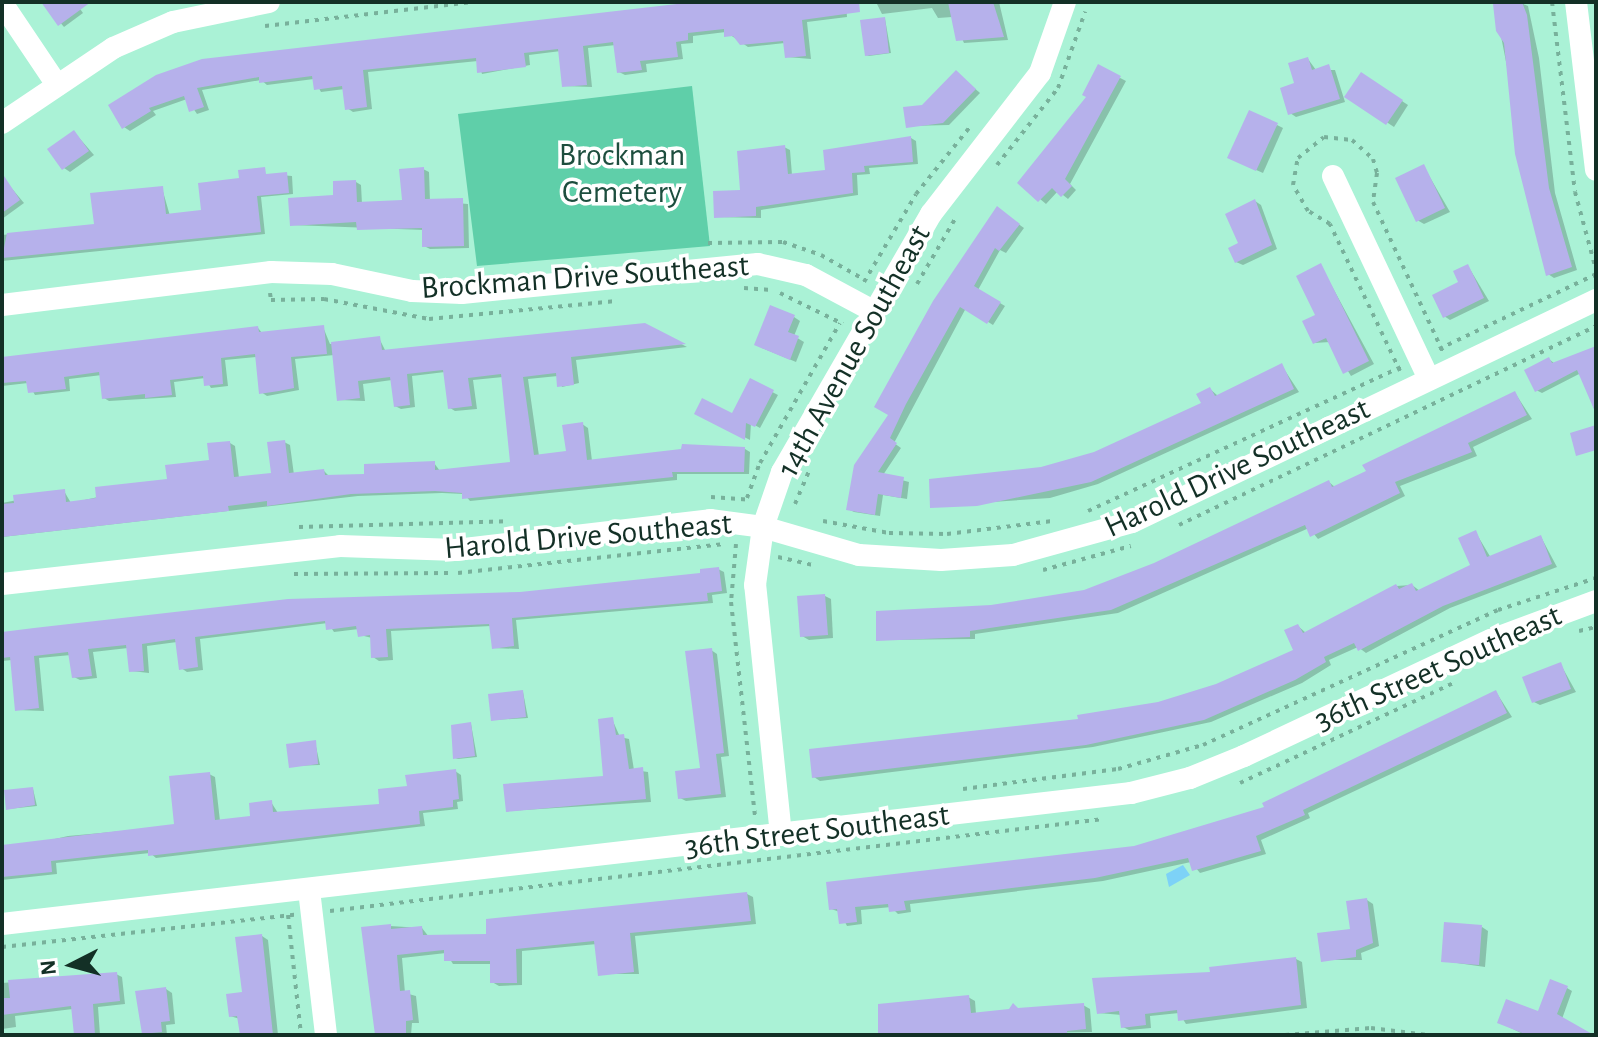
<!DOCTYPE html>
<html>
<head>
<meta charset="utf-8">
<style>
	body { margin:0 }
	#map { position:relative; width:1598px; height:1037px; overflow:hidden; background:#aaf2d6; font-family:"Alegreya Sans",sans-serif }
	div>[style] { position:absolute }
	.green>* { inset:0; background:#5fcfa9 }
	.water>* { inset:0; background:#7dd2f7 }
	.shadow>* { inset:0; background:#0003 }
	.building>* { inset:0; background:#b6b1eb }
	.path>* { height:4px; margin-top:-2px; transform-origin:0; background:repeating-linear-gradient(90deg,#78b19b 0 4px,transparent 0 10px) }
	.minor>* { height:22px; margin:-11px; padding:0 11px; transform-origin:11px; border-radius:11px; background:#fff }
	span { translate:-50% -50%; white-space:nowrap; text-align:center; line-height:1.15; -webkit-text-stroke:7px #fff; paint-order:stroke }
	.park-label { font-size:32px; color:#1d4e3e }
	.street-label { font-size:32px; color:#133026 }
	.frame { position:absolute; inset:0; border:4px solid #133026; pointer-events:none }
	.north { position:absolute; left:32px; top:925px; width:80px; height:80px; -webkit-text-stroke:6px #fff; paint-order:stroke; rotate:264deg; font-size:22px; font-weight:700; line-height:32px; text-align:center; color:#133026 }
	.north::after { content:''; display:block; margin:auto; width:28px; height:36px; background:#133026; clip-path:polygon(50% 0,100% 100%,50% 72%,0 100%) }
</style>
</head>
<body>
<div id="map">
	<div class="green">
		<div style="clip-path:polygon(692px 86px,710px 246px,477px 266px,458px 114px)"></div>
	</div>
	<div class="water">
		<div style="clip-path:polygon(1183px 865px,1190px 875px,1169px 887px,1166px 874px)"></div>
	</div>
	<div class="shadow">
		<div style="clip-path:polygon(43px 2px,75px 2px,83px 13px,64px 27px)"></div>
		<div style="clip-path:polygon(715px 2px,846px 2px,847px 17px,807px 22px,811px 59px,787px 57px,785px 43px,748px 47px,726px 32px,693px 36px,693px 43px,681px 44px,683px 59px,646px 64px,647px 72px,625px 75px,619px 72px,616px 45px,588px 48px,592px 87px,564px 86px,561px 51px,529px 55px,530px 65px,482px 74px,478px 61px,368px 72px,372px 109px,353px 112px,347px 108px,345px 89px,321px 92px,314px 79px,267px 85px,261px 80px,202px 90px,209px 110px,197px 114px,187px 99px,153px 111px,156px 115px,130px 131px,124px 127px,157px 77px)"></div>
		<div style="clip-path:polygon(876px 2px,999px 2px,1008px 40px,964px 43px,952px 17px,938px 18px,932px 8px,882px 14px)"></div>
		<div style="clip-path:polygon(1521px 3px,1528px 6px,1539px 58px,1555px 193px,1577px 270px,1554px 278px,1548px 274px,1495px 6px)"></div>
		<div style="clip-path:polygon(885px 19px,891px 53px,869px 56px,866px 55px)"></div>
		<div style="clip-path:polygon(1308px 59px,1316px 70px,1335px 70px,1345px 102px,1296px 117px,1290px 113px)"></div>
		<div style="clip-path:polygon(1099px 67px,1126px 81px,1070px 184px,1076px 190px,1068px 199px,1058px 191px,1046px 204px,1020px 182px,1088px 97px)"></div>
		<div style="clip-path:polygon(956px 72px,980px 93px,949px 125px,908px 126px)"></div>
		<div style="clip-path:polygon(1367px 78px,1408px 105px,1394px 127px,1347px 96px)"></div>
		<div style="clip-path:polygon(1277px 125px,1283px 128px,1263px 173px,1236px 161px)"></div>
		<div style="clip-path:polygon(74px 132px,94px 155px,70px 172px,64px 168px)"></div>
		<div style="clip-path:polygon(911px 138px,916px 141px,918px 164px,869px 168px,870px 174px,857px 175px,858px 195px,761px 210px,761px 218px,716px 217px,784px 147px,790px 150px,792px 175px,827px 172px)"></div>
		<div style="clip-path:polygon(1424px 167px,1450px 212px,1424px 224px,1417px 220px)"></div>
		<div style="clip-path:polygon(423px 169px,429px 172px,430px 201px,468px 204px,469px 248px,430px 249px,424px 246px,424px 230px,292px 225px,356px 182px,361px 185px,362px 204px,404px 202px)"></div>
		<div style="clip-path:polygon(241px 172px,292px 176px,293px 194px,261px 197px,265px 234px,2px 261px,2px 235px,96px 226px,162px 188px,170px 216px,203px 212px,242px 180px)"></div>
		<div style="clip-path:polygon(8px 184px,24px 203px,2px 219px,2px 187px)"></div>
		<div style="clip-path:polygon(1255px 201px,1261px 205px,1277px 249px,1243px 265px,1236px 262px)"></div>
		<div style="clip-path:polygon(1002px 212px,1024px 228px,1006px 253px,1000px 250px,978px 290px,1005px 306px,993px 325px,966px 308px,894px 443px,901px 448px,883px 475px,909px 482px,907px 499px,883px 495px,880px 516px,854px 512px,848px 509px,890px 414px)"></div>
		<div style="clip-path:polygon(1321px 266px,1374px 364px,1351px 376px,1330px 342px,1314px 343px)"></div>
		<div style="clip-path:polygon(1468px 266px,1489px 301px,1450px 320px,1444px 316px)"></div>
		<div style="clip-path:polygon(794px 317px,800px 321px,794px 336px,804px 342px,796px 362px,762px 348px)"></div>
		<div style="clip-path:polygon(645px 325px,687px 347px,576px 360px,579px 383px,562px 387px,558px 376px,528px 379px,539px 456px,568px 453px,582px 424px,588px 428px,592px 461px,745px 449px,750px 452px,749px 474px,677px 474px,677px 480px,470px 501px,464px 494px,442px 493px,358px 496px,2px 537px,2px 503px,64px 491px,71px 503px,170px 481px,211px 462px,230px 443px,235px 446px,239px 478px,273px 474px,284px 442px,290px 445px,294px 475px,324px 471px,330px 477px,366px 476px,434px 463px,440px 471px,512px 464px,503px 377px,473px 380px,477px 409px,455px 411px,450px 408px,445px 372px,412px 376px,415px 407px,401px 409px,395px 406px,392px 380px,363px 384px,365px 401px,339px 400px,334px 355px,295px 359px,299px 390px,267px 396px,261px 392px,257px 357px,225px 360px,228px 386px,211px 388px,205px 378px,174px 382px,176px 397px,109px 401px,104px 398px,102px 375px,69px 379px,70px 391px,35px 395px,28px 383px,2px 386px,2px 358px,258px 328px,263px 334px,323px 327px,330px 344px,379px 338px,386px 352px)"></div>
		<div style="clip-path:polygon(1596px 348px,1596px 414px,1581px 373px,1542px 393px,1536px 390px,1549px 359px,1555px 364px)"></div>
		<div style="clip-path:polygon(1282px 366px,1299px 392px,1098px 484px,1050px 498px,932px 506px,1094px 453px,1204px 404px,1210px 389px,1218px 396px)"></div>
		<div style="clip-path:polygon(751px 381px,778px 395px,760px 428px,751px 423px,750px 440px,697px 413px,732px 416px)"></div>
		<div style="clip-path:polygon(1515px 393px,1532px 419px,1473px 447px,1477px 456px,1400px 486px,1405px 496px,1318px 539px,1309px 528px,1118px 613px,975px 634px,975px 639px,878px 640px,991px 607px,1085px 592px,1155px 565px,1329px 482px,1336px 488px)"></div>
		<div style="clip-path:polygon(1476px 533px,1491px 558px,1541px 537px,1557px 567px,1450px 608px,1366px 653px,1358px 647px,1329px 660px,1331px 665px,1302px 683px,1211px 722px,1093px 747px,820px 781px,814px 777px,1158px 704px,1217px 686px,1296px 651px,1298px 626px,1306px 633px,1396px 586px,1412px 585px,1420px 591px,1473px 566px)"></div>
		<div style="clip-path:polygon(718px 569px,724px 572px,727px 593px,712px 595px,713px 603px,516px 620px,519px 649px,493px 648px,491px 626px,391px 631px,393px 660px,379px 661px,373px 657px,372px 638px,360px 635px,359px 629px,334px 632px,328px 623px,200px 639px,203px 670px,187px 672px,181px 668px,177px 642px,147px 646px,149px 673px,131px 671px,128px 648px,93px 652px,97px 678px,80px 680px,74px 677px,71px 655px,39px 658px,44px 711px,17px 710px,12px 660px,2px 661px,2px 634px,501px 595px,703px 575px)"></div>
		<div style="clip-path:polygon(825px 596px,831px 599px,833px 638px,809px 640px,802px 636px)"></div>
		<div style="clip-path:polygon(711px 650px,717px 654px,729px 756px,721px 757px,726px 797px,686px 801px,680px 798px,702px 770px)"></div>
		<div style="clip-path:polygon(1561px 665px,1576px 692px,1540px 705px,1534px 702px)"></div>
		<div style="clip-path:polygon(523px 692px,528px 718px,493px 720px)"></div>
		<div style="clip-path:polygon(1496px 692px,1512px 717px,1308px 813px,1310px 818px,1261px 840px,1266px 854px,1200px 873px,1191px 862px,1103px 881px,910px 904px,911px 912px,898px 914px,891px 907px,861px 910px,862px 924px,847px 926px,840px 912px,831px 909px,1135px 848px,1267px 808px)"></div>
		<div style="clip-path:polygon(612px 719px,620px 737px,629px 739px,634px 770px,648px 772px,651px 802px,508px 811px,605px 778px)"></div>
		<div style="clip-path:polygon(471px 724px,477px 757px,458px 759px,455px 758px)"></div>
		<div style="clip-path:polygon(315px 742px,320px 765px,290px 766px)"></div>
		<div style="clip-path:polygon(455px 771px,461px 775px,463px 801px,457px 802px,458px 809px,423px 813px,425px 826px,156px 858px,150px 853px,56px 863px,57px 874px,2px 880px,2px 851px,68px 836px,177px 826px,209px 774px,215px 777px,220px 821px,253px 818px,271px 802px,278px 813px,381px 805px,409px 788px)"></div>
		<div style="clip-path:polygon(33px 789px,37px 806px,8px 809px)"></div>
		<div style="clip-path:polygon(747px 894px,753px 897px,756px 924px,635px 936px,639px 974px,600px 974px,597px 944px,522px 951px,522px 985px,499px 986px,492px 982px,492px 964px,453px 964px,446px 953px,402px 958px,405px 993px,416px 996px,419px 1023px,412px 1023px,411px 1035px,377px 1035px,390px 926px,422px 928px,429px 937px,488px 936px)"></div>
		<div style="clip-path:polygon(1367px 900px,1373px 904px,1379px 946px,1361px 953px,1362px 960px,1322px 960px,1352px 931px)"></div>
		<div style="clip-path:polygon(1482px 927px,1488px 931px,1485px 967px,1443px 961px)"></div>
		<div style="clip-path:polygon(262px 936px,268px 940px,278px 1035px,242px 1035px,240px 1019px,230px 1016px,244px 994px)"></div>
		<div style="clip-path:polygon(1296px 959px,1302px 962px,1307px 1008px,1186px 1024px,1179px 1013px,1150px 1016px,1151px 1028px,1129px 1030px,1123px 1027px,1122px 1015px,1098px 1013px,1212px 974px)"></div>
		<div style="clip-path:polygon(116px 974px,122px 977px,125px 1004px,98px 1007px,100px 1035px,76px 1035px,73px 1009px,15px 1016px,16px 1027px,2px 1029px,2px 983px)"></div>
		<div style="clip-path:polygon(1567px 988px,1572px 991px,1562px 1019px,1590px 1035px,1525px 1035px,1499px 1022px,1539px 1014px)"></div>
		<div style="clip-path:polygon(166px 989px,172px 993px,175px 1024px,166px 1025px,167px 1035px,147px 1035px)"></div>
		<div style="clip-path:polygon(968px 997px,975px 1001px,976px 1014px,1083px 1005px,1090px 1009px,1092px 1032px,881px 1035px)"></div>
	</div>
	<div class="building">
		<div style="clip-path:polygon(41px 2px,91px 2px,58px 26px)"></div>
		<div style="clip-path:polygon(694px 2px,859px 2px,860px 12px,802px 20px,806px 56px,785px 58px,783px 41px,740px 45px,733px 36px,724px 37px,724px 29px,688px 33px,688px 40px,676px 42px,678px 57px,640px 61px,642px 70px,617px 73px,613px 42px,583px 46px,587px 85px,562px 87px,558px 49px,524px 53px,526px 67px,477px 73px,476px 58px,363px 70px,367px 107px,345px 110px,342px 86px,314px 90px,312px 76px,259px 83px,259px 77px,197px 88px,204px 107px,189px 112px,184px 96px,149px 108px,151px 111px,122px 129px,108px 105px,156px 75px,202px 59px)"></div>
		<div style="clip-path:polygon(948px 2px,993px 2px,1004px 37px,956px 41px)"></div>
		<div style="clip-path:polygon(1511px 2px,1522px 2px,1527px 15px,1549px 188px,1572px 267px,1546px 276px,1515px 154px,1504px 43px,1496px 31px,1493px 4px)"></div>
		<div style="clip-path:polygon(885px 17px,889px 53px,865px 56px,860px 20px)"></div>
		<div style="clip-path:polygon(1308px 57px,1312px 70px,1329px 64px,1340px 99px,1288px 115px,1280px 88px,1294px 83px,1288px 63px)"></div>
		<div style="clip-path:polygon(1098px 64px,1121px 76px,1065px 179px,1072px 186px,1061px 197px,1052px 188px,1038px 202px,1017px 183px,1086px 97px,1082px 95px)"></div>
		<div style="clip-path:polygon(956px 70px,976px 89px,943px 123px,906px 128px,903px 107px,922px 105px)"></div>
		<div style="clip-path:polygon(1361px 72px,1403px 100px,1386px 125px,1344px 97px)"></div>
		<div style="clip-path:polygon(1249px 110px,1278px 123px,1256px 171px,1227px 158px)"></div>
		<div style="clip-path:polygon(74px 130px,89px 151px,62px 170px,47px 149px)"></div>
		<div style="clip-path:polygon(911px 136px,913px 162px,864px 166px,865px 172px,852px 173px,853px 193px,756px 207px,756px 216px,714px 218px,713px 191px,740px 190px,737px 151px,785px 145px,788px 174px,825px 170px,823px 150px)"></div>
		<div style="clip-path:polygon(1424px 164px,1445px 208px,1416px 222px,1395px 178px)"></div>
		<div style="clip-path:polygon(265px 167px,266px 174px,287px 172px,289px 193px,257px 196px,261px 232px,2px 258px,7px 233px,94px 224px,90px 193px,163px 186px,166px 214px,201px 210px,198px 183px,239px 178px,238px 170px)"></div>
		<div style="clip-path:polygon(424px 167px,425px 199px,463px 198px,464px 246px,422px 247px,422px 228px,357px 230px,356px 222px,290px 226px,288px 198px,333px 195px,333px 181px,356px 180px,357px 202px,402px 200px,399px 169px)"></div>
		<div style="clip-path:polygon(2px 173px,20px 200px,2px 213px)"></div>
		<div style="clip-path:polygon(1255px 199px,1272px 245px,1235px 263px,1228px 248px,1238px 243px,1225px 214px)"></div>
		<div style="clip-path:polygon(997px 206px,1020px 224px,999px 251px,995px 248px,974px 286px,1001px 302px,987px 324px,960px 307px,906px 404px,890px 438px,897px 443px,878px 472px,904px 477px,901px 498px,878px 494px,875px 515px,846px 510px,854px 465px,888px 415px,874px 407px,933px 301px)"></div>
		<div style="clip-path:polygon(1321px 263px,1369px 361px,1343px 374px,1326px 338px,1313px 344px,1302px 321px,1315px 315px,1296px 276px)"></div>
		<div style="clip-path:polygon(1468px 264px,1484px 298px,1443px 318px,1432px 295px,1458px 282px,1453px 271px)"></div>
		<div style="clip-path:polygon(770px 305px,795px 315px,788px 332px,799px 336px,790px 360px,754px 345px)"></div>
		<div style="clip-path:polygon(645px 323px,686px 344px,571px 357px,574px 385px,557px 387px,556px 373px,523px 377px,534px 455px,566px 451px,562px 425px,583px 422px,587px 460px,681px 449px,682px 444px,745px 447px,744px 472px,672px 472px,673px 477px,462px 499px,462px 493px,435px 491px,351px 494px,267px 506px,267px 501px,228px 506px,229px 511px,2px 537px,2px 504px,14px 503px,13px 495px,65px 489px,66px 502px,96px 498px,95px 487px,167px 479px,165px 465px,209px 460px,207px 443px,230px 441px,234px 477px,271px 473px,267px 442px,285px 440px,289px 473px,324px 469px,325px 475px,364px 474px,364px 464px,435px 461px,435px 470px,510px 462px,501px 374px,468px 378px,472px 406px,448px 409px,443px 370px,407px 374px,410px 405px,394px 407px,390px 377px,358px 381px,360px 398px,337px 401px,331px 342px,380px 336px,382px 350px)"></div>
		<div style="clip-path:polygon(324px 325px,327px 354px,291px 357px,294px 388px,279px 391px,259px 394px,255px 354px,221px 358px,223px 384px,204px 386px,203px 376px,170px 380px,172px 395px,145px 398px,145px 394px,102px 399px,99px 372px,64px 377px,66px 389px,28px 393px,26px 381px,2px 383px,2px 357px,258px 326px,259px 332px)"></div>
		<div style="clip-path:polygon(1596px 346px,1596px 414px,1577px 370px,1535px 392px,1524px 370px,1549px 357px,1552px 363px)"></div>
		<div style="clip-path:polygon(1282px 363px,1294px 389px,1091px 482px,977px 506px,930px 508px,929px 479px,1041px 467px,1094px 452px,1201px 403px,1196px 394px,1210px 387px,1215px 396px)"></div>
		<div style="clip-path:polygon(750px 378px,774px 390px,755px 427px,746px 423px,745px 440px,694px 414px,702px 398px,732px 413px)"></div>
		<div style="clip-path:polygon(1515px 391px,1527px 415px,1468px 443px,1472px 452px,1395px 482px,1400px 493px,1310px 537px,1305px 525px,1111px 610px,970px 631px,970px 637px,876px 641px,876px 611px,991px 605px,1084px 590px,1154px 563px,1329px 480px,1332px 487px,1366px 471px,1362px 465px)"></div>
		<div style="clip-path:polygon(1596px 425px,1596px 450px,1576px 456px,1570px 433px)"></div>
		<div style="clip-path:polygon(1476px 530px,1487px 557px,1541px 535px,1552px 564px,1443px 606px,1358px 651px,1354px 643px,1324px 657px,1326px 662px,1295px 680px,1204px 720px,1086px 745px,812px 778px,809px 749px,1078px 719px,1077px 715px,1158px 702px,1216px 684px,1293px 650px,1284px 630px,1298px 624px,1303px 633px,1396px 584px,1399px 589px,1412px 583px,1416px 591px,1470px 565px,1458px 538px)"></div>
		<div style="clip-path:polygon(719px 567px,722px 591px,707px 593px,708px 601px,512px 618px,514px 646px,492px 649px,489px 624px,386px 629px,388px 657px,371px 658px,370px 635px,358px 637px,356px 626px,326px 630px,325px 621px,195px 637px,198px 667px,179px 670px,175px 639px,142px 644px,144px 671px,129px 672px,126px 645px,88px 649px,92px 676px,72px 678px,68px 652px,34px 656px,39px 708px,15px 711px,10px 657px,2px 658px,2px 632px,34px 628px,288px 599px,520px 592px,700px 573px,700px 569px)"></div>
		<div style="clip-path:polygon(825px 594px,828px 635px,800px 637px,797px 596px)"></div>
		<div style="clip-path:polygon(712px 648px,724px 753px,716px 754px,721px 794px,678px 799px,675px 771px,700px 768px,685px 651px)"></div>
		<div style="clip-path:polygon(1561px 662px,1571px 689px,1532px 703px,1522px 677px)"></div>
		<div style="clip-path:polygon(523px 690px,526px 717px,491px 721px,488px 694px)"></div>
		<div style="clip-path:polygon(1496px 690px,1507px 713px,1303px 810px,1305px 815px,1256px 836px,1261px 851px,1192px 871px,1188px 858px,1095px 878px,904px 901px,906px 910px,889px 912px,888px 904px,855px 907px,857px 922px,839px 924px,837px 909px,829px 910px,826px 882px,1134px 846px,1264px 807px,1262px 803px)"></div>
		<div style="clip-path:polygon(613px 717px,616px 735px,624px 734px,629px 769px,643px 767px,646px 799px,506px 812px,503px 784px,603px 776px,598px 719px)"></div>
		<div style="clip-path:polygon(471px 722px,475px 756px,453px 759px,451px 725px)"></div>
		<div style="clip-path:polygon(316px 740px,318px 764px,289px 768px,286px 744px)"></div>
		<div style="clip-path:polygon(456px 769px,459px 799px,453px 800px,453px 807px,419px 811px,420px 824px,148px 856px,148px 850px,51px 861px,52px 872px,2px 877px,2px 845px,174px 824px,169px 776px,210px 772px,215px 820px,250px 816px,249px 803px,272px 800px,273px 812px,379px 804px,378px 789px,407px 786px,405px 775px)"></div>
		<div style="clip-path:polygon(33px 787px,35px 805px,6px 810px,4px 790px)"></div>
		<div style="clip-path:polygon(747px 892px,751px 921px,630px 933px,634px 972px,598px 976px,594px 941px,516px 949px,517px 983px,490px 983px,490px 961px,444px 961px,444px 950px,397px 955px,400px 991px,410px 990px,413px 1020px,406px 1021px,406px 1035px,375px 1035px,361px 927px,391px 924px,391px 929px,422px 926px,423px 935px,486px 934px,486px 919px)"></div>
		<div style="clip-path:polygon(1367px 898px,1373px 943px,1356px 950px,1356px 957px,1321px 962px,1317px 933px,1350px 929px,1346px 901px)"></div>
		<div style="clip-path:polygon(1444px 922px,1482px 925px,1479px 965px,1441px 962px)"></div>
		<div style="clip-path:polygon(262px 934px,273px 1035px,240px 1035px,237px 1016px,229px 1017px,226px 994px,242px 992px,235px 937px)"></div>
		<div style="clip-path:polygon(1296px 957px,1301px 1005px,1178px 1021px,1177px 1010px,1145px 1014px,1146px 1025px,1121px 1028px,1119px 1011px,1097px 1014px,1092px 978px,1210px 972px,1209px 967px)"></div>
		<div style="clip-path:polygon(117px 972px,120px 1001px,93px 1004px,95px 1035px,74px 1035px,71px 1006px,2px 1015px,2px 998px,10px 998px,8px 980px)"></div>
		<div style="clip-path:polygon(1550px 979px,1568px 986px,1557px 1014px,1594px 1035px,1527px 1035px,1497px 1023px,1506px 999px,1538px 1011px)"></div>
		<div style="clip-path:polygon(166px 987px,170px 1021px,161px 1022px,162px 1032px,142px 1034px,135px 991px)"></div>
		<div style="clip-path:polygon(969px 995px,971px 1013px,1009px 1009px,1013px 1003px,1018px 1008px,1084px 1003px,1086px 1029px,1067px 1031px,1067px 1035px,878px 1035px,878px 1004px)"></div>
	</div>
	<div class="path">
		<div style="left:1552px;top:2px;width:191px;rotate:83.1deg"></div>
		<div style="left:1575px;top:192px;width:81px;rotate:74.9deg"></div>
		<div style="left:265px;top:26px;width:209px;rotate:-6.6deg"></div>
		<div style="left:997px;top:165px;width:98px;rotate:-51.6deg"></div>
		<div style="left:1058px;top:88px;width:81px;rotate:-70.4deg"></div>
		<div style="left:708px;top:243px;width:75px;rotate:-0.8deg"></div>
		<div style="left:783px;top:242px;width:40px;rotate:18.9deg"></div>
		<div style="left:821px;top:255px;width:51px;rotate:29.6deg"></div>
		<div style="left:864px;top:282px;width:102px;rotate:-59.4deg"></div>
		<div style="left:916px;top:194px;width:85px;rotate:-51.2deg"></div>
		<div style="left:917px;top:284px;width:75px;rotate:-59.7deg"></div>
		<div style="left:744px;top:288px;width:27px;rotate:4deg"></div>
		<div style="left:270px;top:293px;width:7px;rotate:82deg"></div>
		<div style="left:271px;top:300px;width:53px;rotate:-1.1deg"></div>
		<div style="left:324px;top:299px;width:107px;rotate:10.8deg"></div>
		<div style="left:429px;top:319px;width:188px;rotate:-5.5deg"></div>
		<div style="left:780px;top:293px;width:70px;rotate:26.2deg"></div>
		<div style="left:1439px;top:349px;width:174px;rotate:-25.5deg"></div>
		<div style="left:1400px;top:371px;width:163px;rotate:-115.5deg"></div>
		<div style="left:1330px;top:224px;width:26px;rotate:-149deg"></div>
		<div style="left:1308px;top:211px;width:30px;rotate:-120deg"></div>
		<div style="left:1293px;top:185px;width:27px;rotate:-80deg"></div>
		<div style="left:1298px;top:158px;width:33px;rotate:-39deg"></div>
		<div style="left:1324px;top:137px;width:28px;rotate:6deg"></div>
		<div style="left:1352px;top:140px;width:28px;rotate:42deg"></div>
		<div style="left:1373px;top:159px;width:15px;rotate:74deg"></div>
		<div style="left:1377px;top:173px;width:29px;rotate:98deg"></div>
		<div style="left:1373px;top:202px;width:166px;rotate:65deg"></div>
		<div style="left:711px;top:497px;width:39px;rotate:4deg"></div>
		<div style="left:747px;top:498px;width:37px;rotate:-70deg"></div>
		<div style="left:760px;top:463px;width:161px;rotate:-60.3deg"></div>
		<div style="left:795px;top:504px;width:39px;rotate:-67deg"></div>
		<div style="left:1088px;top:511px;width:347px;rotate:-24.7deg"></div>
		<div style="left:823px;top:521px;width:67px;rotate:10.3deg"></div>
		<div style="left:889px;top:533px;width:58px;rotate:1deg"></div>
		<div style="left:947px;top:534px;width:106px;rotate:-7.1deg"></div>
		<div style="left:1179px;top:525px;width:462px;rotate:-25.5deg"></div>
		<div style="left:299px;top:527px;width:209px;rotate:-1.6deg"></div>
		<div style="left:736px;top:544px;width:58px;rotate:94.9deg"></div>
		<div style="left:731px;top:602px;width:216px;rotate:83.6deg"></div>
		<div style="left:778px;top:557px;width:35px;rotate:13deg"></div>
		<div style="left:1043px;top:570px;width:91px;rotate:-15.3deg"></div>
		<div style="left:458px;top:573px;width:268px;rotate:-6.2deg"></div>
		<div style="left:294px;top:574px;width:155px;rotate:-0.4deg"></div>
		<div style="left:1579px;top:631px;width:17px;rotate:-13deg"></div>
		<div style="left:1240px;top:783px;width:238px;rotate:-25.1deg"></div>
		<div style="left:963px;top:789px;width:156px;rotate:-7.4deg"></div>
		<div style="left:1118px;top:769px;width:88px;rotate:-15.8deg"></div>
		<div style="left:1203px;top:745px;width:324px;rotate:-24.6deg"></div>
		<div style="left:1498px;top:610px;width:103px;rotate:-18.1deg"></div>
		<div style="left:330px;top:911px;width:779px;rotate:-6.78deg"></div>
		<div style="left:288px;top:915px;width:121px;rotate:83.8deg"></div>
		<div style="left:2px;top:947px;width:294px;rotate:-6.3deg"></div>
		<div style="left:1285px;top:1035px;width:86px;rotate:-4.7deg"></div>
		<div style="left:1371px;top:1028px;width:57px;rotate:7deg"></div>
	</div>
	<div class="minor">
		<div style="left:1576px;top:2px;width:169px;rotate:83.2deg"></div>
		<div style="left:2px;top:3px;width:99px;rotate:56.1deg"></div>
		<div style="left:2px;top:123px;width:134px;rotate:-34deg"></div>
		<div style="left:113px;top:48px;width:65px;rotate:-23.4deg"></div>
		<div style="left:173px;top:22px;width:98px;rotate:-11.8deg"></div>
		<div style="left:1333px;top:176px;width:225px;rotate:64.7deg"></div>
		<div style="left:2px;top:305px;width:271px;rotate:-7deg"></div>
		<div style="left:271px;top:272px;width:61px;rotate:1.9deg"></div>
		<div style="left:332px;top:274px;width:82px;rotate:12deg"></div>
		<div style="left:412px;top:291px;width:50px;rotate:2.3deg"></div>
		<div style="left:462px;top:293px;width:297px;rotate:-5.6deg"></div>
		<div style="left:758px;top:264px;width:49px;rotate:12.9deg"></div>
		<div style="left:806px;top:275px;width:76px;rotate:28.2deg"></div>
		<div style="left:2px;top:584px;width:340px;rotate:-6.4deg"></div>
		<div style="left:340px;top:546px;width:116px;rotate:2deg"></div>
		<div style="left:456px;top:550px;width:256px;rotate:-6.7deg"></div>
		<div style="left:710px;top:520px;width:53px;rotate:7.5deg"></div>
		<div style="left:763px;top:527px;width:100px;rotate:16.3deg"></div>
		<div style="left:859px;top:555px;width:82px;rotate:3.5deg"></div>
		<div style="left:941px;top:560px;width:72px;rotate:-4deg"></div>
		<div style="left:1013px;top:555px;width:123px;rotate:-15.5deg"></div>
		<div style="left:1132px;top:522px;width:514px;rotate:-25.57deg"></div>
		<div style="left:781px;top:835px;width:251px;rotate:-95.9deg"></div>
		<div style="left:755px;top:585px;width:59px;rotate:-82.1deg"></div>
		<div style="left:763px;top:527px;width:58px;rotate:-70.9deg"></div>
		<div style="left:782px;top:472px;width:298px;rotate:-60deg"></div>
		<div style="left:931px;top:214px;width:178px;rotate:-52.3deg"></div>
		<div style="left:1040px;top:73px;width:75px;rotate:-70.6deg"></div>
		<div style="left:309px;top:890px;width:146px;rotate:83.3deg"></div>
		<div style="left:2px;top:924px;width:1137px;rotate:-6.62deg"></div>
		<div style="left:1131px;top:793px;width:61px;rotate:-14.3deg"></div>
		<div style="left:1190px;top:778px;width:58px;rotate:-22.2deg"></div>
		<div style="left:1244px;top:756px;width:273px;rotate:-25.2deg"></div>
		<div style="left:1491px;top:640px;width:112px;rotate:-20.4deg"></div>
	</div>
	<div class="park-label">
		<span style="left:622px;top:174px">Brockman<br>Cemetery</span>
	</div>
	<div class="street-label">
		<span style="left:585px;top:277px;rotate:-4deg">Brockman Drive Southeast</span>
		<span style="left:854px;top:351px;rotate:-61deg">14th Avenue Southeast</span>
		<span style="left:1237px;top:468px;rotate:-25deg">Harold Drive Southeast</span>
		<span style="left:588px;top:536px;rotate:-5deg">Harold Drive Southeast</span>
		<span style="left:1438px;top:668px;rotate:-24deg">36th Street Southeast</span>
		<span style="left:817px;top:831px;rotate:-7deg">36th Street Southeast</span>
	</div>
	<div class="frame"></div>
	<div class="north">N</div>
</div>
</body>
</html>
